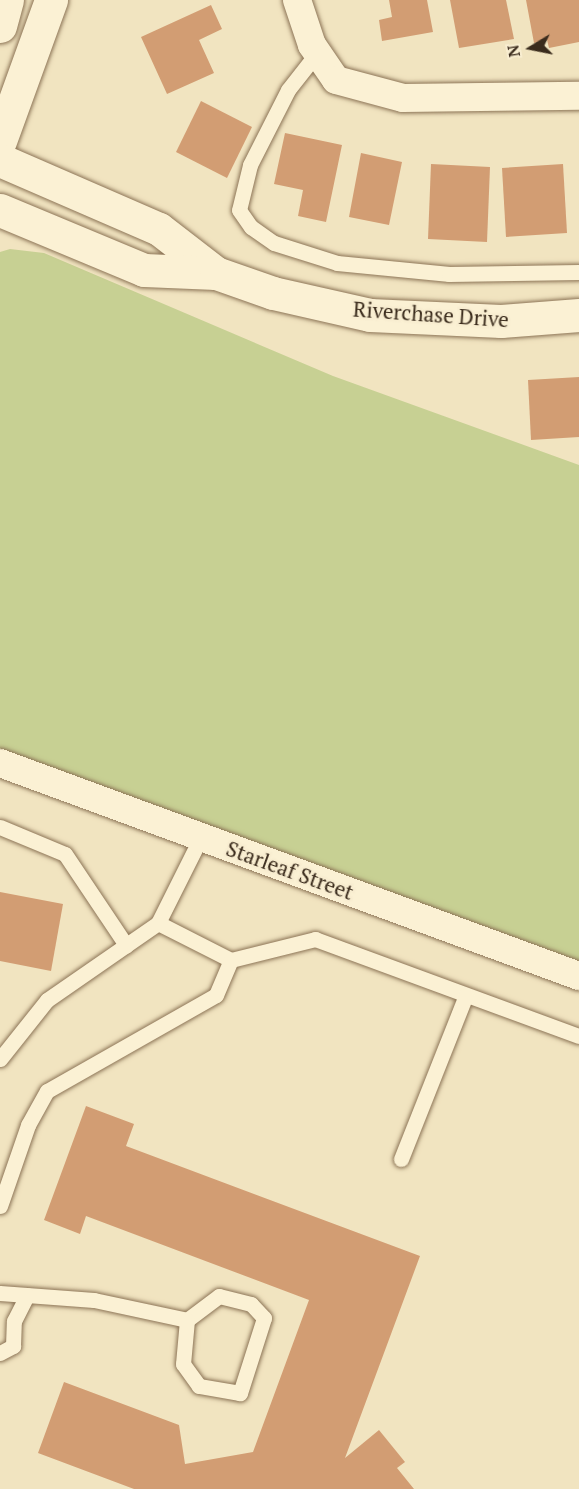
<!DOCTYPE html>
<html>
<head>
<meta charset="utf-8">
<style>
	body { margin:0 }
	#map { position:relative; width:579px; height:1489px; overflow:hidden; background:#f1e4c0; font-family:"PT Serif",serif }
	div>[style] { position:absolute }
	.green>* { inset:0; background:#c7d093 }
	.building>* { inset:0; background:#d29d73 }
	.roads { filter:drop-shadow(0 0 2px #8c7456) drop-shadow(0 0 2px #8c7456) }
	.lane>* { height:15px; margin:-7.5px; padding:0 7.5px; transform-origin:7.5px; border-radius:7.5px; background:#fbf1d4 }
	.street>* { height:28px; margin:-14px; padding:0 14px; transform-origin:14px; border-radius:14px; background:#fbf1d4 }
	.secondary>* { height:33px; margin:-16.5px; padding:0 16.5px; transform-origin:16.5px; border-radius:16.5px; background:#fbf1d4 }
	span { translate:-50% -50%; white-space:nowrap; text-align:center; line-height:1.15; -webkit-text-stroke:5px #f8edd0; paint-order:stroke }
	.street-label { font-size:21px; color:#3a2b1c }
	.north { position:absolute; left:501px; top:18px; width:60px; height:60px; -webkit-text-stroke:4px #f8edd0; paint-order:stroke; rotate:260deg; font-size:16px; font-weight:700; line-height:24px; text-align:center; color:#3a2b1c }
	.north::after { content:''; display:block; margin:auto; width:21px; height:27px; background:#3a2b1c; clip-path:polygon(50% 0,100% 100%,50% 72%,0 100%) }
</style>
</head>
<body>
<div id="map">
	<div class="green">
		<div style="clip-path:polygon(10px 249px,44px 253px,333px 376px,579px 465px,579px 961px,0 750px,0 252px)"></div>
	</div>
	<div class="building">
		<div style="clip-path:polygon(389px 0,427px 0,433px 32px,382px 41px,379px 20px,392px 17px)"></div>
		<div style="clip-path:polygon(450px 0,506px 0,514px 39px,459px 48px)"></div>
		<div style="clip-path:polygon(526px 0,579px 0,579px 42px,549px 48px,547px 40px,534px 43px)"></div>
		<div style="clip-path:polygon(211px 5px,222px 29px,199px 40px,214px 73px,167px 94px,141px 37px)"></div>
		<div style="clip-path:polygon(201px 101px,252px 127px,227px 178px,176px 152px)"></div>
		<div style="clip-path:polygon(285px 133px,342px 145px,326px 222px,298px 216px,303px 190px,274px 184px)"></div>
		<div style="clip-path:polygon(361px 153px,402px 162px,389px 225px,349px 217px)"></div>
		<div style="clip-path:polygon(431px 164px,490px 167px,487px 242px,428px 239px)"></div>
		<div style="clip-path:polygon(563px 164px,567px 233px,506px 237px,502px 168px)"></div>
		<div style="clip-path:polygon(579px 377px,579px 437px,531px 440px,528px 380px)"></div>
		<div style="clip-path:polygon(0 892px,63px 904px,51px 971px,0 961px)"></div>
		<div style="clip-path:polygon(86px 1106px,134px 1124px,126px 1146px,420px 1256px,345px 1458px,379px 1430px,405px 1462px,397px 1468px,414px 1489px,134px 1489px,38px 1453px,64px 1382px,179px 1425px,185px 1464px,253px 1452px,309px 1300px,86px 1216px,80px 1234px,44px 1220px)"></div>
	</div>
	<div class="roads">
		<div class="lane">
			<div style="left:317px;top:53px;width:47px;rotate:128.1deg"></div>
			<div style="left:288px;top:90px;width:84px;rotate:116.9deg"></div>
			<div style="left:250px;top:165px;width:46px;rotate:103.7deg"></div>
			<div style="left:239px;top:210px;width:21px;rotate:55deg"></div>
			<div style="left:251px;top:227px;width:28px;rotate:35deg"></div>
			<div style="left:274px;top:243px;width:66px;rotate:17.6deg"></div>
			<div style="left:337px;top:263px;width:113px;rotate:5.6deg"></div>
			<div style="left:449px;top:274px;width:130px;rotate:-0.9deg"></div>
			<div style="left:0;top:827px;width:70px;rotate:22.6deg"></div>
			<div style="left:65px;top:854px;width:110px;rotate:56.2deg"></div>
			<div style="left:158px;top:923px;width:96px;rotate:-63.4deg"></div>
			<div style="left:0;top:1059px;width:75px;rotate:-51.5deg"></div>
			<div style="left:47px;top:1000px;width:135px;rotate:-34.7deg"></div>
			<div style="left:158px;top:923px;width:82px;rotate:26.9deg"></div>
			<div style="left:231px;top:960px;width:87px;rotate:-14deg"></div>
			<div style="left:315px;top:939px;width:281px;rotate:20.2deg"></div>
			<div style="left:401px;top:1159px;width:176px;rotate:-68.4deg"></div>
			<div style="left:0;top:1206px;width:86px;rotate:-70.9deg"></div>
			<div style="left:28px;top:1125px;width:39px;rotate:-61deg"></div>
			<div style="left:47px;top:1091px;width:194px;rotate:-29.6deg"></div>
			<div style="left:216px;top:995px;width:38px;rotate:-67deg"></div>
			<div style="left:0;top:1293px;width:94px;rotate:4.3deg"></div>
			<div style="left:94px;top:1300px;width:95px;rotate:12.1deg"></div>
			<div style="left:187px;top:1320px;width:40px;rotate:-37deg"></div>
			<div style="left:219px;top:1296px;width:33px;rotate:14deg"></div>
			<div style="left:251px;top:1304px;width:19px;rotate:47deg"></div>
			<div style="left:264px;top:1318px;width:79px;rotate:107.7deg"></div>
			<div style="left:240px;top:1393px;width:42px;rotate:-170.3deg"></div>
			<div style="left:199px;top:1386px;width:27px;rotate:-126deg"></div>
			<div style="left:183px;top:1364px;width:44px;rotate:-84.8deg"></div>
			<div style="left:0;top:1353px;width:15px;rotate:-28deg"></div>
			<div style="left:13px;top:1346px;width:25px;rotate:-88deg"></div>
			<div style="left:14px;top:1321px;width:29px;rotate:-63deg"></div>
		</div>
		<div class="street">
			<div style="left:297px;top:0;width:47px;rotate:71.6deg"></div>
			<div style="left:312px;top:45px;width:42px;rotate:55.6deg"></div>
			<div style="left:336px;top:80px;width:69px;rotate:15deg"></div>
			<div style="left:403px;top:98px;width:176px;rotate:-0.7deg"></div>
			<div style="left:0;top:763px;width:617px;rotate:20.2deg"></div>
		</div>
		<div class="secondary">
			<div style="left:0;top:26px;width:27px;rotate:-75deg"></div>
			<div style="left:0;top:141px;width:150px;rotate:-70.1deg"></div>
			<div style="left:0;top:160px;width:173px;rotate:23.5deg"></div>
			<div style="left:159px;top:229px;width:72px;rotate:37.7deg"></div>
			<div style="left:0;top:210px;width:156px;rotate:22.6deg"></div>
			<div style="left:144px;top:270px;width:72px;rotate:2.4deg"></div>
			<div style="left:216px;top:273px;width:60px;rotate:19.3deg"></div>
			<div style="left:273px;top:293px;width:99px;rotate:12.8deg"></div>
			<div style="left:370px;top:315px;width:131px;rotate:2.6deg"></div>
			<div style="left:501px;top:321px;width:78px;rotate:-4.4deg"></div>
		</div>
	</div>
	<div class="street-label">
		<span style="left:431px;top:314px;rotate:4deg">Riverchase Drive</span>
		<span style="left:290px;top:870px;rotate:20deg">Starleaf Street</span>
	</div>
	<div class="north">N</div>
</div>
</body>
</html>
